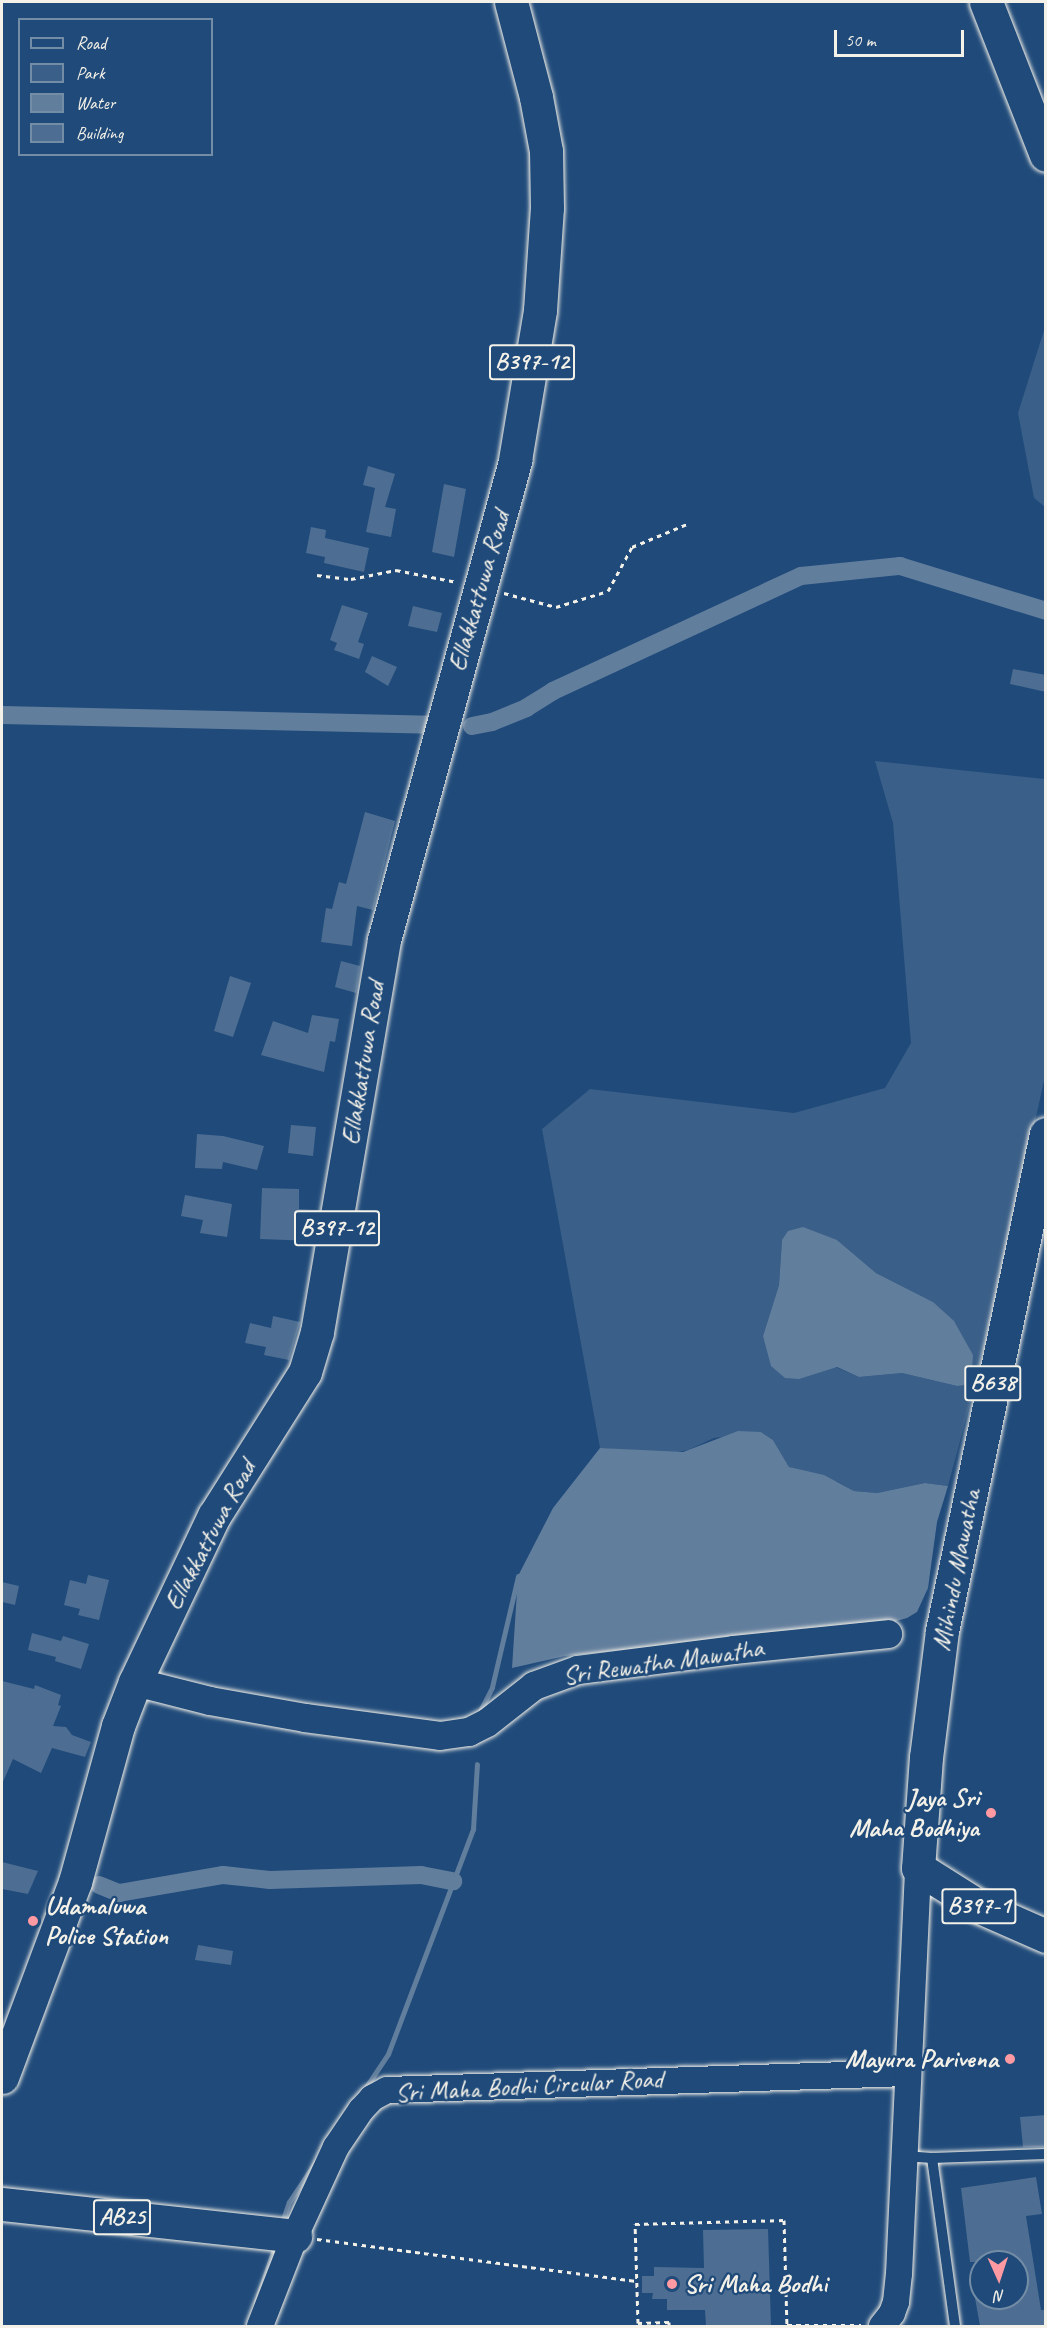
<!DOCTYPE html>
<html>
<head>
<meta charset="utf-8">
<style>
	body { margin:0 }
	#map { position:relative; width:1047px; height:2328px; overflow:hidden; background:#1f4a7a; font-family:Caveat,sans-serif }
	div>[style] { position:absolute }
	.green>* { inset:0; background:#3a5f88 }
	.water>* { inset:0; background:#627e9d }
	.stream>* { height:5px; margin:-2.5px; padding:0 2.5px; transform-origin:2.5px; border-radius:2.5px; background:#627e9d }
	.canal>* { height:18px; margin:-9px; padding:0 9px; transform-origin:9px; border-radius:9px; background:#627e9d }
	.building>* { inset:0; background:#4d6e92 }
	.path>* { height:3px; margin-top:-1.5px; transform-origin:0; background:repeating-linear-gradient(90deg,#f4f1e8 0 4.5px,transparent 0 9px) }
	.roads { filter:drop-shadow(0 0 2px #f4f1e8) drop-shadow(0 0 2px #f4f1e8) }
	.service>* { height:10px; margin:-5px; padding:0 5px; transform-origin:5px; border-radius:5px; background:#1f4a7a }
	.tertiary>* { height:26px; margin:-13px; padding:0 13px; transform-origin:13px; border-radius:13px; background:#1f4a7a }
	.secondary>* { height:28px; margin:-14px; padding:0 14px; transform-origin:14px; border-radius:14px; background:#1f4a7a }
	.primary>* { height:33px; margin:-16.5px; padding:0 16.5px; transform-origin:16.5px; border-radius:16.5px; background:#1f4a7a }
	.dots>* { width:16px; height:16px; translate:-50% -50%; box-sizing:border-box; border:3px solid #1f4a7a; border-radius:50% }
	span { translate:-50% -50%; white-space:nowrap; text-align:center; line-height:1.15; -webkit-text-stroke:4.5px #1f4a7a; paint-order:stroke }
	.shield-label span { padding:2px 4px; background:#1f4a7a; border:2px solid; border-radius:4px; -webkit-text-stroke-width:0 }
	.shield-label { font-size:24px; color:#f4f1e8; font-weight:700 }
	.street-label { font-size:26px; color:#f4f1e8 }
	.poi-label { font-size:26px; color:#f4f1e8; font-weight:700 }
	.right { translate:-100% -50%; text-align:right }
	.left { translate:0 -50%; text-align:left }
	.frame { position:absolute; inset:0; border:3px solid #f4f1e8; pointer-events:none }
	.legend { position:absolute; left:18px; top:18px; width:195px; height:138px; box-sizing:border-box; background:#1f4a7a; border:2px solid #748da6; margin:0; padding:8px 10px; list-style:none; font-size:18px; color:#f4f1e8 }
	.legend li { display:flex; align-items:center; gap:12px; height:30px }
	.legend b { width:30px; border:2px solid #748da6 }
	.north { position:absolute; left:969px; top:2250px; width:60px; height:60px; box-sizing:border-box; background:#1f4a7a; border:2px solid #748da6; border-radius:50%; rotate:177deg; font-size:16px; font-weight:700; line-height:24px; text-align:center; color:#f4f1e8 }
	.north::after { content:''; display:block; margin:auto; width:21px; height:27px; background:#ff9aa2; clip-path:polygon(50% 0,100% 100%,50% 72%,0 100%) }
	.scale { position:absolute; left:834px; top:30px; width:130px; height:27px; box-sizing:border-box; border:3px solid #f4f1e8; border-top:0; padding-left:8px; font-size:18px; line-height:21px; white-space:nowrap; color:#f4f1e8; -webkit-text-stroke:4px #1f4a7a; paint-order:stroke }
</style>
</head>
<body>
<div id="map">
	<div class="green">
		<div style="clip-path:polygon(1045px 327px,1045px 507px,1034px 498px,1018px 413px)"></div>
		<div style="clip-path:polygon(evenodd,875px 761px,1045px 779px,1045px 1076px,991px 1323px,948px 1486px,925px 1483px,877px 1493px,854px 1491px,838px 1482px,789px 1467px,773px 1440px,761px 1432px,714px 1438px,688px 1450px,672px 1453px,600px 1448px,542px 1129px,590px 1089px,794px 1113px,885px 1088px,911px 1043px,893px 823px,875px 761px,782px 1240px,837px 1240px,876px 1273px,933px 1302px,957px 1386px,902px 1373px,859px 1377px,763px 1336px,779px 1285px,782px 1240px)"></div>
	</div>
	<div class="water">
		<div style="clip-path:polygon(803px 1227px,837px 1240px,876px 1273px,933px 1302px,954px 1321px,973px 1355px,971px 1384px,957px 1386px,902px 1373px,859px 1377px,837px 1367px,799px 1379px,785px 1378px,771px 1366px,763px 1336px,779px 1285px,782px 1240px,788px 1231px)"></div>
		<div style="clip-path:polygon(738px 1431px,761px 1432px,773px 1440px,789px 1467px,824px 1475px,854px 1491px,877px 1493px,925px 1483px,948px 1486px,937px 1522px,928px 1588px,917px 1612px,907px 1618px,893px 1622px,565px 1656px,512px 1668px,518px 1576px,553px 1508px,600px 1448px,683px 1452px)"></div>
	</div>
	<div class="stream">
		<div style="left:478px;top:1715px;width:31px;rotate:-63deg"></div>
		<div style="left:492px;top:1687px;width:114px;rotate:-76.8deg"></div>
		<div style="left:362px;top:2093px;width:47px;rotate:-56.3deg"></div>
		<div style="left:388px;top:2054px;width:241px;rotate:-69.3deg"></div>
		<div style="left:473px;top:1829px;width:65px;rotate:-86.5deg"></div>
		<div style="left:282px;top:2222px;width:21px;rotate:-71deg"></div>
		<div style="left:289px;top:2202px;width:50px;rotate:-56.3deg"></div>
		<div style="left:256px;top:2302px;width:59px;rotate:-71.3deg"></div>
	</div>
	<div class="canal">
		<div style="left:2px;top:715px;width:429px;rotate:1.3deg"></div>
		<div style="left:472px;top:726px;width:20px;rotate:-11deg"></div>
		<div style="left:492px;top:722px;width:37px;rotate:-22deg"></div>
		<div style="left:526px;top:708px;width:32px;rotate:-32deg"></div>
		<div style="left:553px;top:691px;width:273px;rotate:-24.9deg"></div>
		<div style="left:801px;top:576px;width:100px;rotate:-5.8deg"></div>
		<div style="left:900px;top:566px;width:153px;rotate:17.1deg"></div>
		<div style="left:99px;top:1885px;width:22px;rotate:22deg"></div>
		<div style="left:119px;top:1893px;width:106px;rotate:-9.8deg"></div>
		<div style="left:223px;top:1875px;width:47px;rotate:6.1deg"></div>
		<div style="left:270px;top:1880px;width:151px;rotate:-1.9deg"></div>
		<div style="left:421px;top:1875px;width:33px;rotate:11deg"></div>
	</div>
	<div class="building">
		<div style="clip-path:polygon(368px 466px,395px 474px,385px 507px,396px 509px,391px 537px,366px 532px,375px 488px,363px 485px)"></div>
		<div style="clip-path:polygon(444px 484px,466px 489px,454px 557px,432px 552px)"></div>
		<div style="clip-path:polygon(311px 527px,326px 530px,325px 538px,369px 548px,364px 572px,324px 563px,325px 557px,306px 553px)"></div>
		<div style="clip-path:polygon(342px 605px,368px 613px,358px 642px,364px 644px,359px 659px,334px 650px,337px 643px,330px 640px)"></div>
		<div style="clip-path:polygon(413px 606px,442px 613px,437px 632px,408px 626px)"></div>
		<div style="clip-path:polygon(372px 656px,397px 667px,388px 686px,365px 672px)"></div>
		<div style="clip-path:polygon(1013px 669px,1046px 675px,1046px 692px,1010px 684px)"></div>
		<div style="clip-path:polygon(365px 812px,395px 821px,373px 910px,357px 906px,352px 946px,321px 942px,326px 908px,332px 909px,339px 882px,346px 884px)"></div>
		<div style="clip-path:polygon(341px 961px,360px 966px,356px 993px,335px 987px)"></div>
		<div style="clip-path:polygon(230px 976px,251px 983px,233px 1037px,214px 1031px)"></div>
		<div style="clip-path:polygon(312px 1015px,339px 1019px,335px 1042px,330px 1041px,324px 1072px,261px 1055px,273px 1021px,308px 1033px)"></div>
		<div style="clip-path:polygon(291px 1125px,316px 1127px,313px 1156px,288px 1153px)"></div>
		<div style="clip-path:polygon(197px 1134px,223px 1136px,264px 1146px,257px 1170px,223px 1162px,222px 1169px,195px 1168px)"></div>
		<div style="clip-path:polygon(262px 1188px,299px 1189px,299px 1209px,319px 1210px,313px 1241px,260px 1239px)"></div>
		<div style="clip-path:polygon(185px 1195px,232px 1204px,227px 1237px,200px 1233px,203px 1220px,181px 1216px)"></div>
		<div style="clip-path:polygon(273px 1316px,300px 1322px,289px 1360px,264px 1355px,266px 1347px,245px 1343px,250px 1323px,271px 1328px)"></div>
		<div style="clip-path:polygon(88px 1575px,109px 1580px,99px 1620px,78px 1615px,80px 1609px,64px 1605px,70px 1580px,86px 1584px)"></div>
		<div style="clip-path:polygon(2px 1582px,19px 1586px,15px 1605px,2px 1602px)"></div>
		<div style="clip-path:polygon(32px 1633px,61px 1641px,63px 1636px,89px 1644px,81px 1669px,55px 1661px,56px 1657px,28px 1650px)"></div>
		<div style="clip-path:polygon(2px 1681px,34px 1689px,35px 1685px,61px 1695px,58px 1705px,61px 1706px,53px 1726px,66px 1727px,72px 1735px,91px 1742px,85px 1757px,52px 1748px,41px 1773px,13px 1759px,2px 1784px)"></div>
		<div style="clip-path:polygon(2px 1862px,38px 1871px,28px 1894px,2px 1889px)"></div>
		<div style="clip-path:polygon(198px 1945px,233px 1951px,231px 1965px,195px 1960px)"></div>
		<div style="clip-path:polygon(1046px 2115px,1046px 2147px,1023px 2147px,1020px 2117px)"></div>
		<div style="clip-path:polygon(1036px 2177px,1042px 2214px,1026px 2216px,1041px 2310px,1046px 2310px,1046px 2326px,980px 2326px,975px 2298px,1017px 2298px,1017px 2262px,970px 2262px,961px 2188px)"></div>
		<div style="clip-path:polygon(768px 2229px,771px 2326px,706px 2326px,705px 2310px,667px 2310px,667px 2299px,652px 2299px,653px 2293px,642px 2293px,642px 2276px,654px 2276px,654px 2267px,704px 2268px,703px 2230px)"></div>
	</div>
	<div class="path">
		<div style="left:317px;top:575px;width:34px;rotate:7deg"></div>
		<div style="left:351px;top:579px;width:46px;rotate:-11.3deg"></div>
		<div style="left:396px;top:570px;width:62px;rotate:11.1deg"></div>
		<div style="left:504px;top:593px;width:54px;rotate:15.1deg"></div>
		<div style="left:556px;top:607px;width:54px;rotate:-17.1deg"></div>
		<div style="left:608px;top:591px;width:50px;rotate:-61.4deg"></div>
		<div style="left:632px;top:547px;width:60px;rotate:-22.7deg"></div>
		<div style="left:317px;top:2239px;width:322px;rotate:7.5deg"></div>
		<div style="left:787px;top:2325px;width:74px"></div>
		<div style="left:669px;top:2326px;width:4px;rotate:-90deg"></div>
		<div style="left:669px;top:2322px;width:31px;rotate:178deg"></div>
		<div style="left:638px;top:2323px;width:99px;rotate:-91.7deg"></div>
		<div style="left:635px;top:2224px;width:149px;rotate:-1.5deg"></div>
		<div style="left:784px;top:2220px;width:106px;rotate:88.4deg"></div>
	</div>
	<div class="roads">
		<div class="service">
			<div style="left:904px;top:2156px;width:28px;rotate:4deg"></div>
			<div style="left:932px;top:2158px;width:114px;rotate:-2deg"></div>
			<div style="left:932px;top:2158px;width:170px;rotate:82.2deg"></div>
		</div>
		<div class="tertiary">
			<div style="left:260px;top:2326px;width:97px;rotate:-68.7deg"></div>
			<div style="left:295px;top:2236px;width:98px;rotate:-65.3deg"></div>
			<div style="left:336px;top:2147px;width:45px;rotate:-56deg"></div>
			<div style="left:361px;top:2110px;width:16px;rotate:-47deg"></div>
			<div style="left:372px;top:2098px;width:17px;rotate:-28deg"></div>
			<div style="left:387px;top:2090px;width:520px;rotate:-1.87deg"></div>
			<div style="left:882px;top:2326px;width:16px;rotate:-52deg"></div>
			<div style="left:892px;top:2313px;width:12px;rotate:-70deg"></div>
			<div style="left:896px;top:2302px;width:28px;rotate:-84deg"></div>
			<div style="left:899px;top:2274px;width:406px;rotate:-87.3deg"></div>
		</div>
		<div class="secondary">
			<div style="left:135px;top:1682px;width:77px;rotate:14.2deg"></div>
			<div style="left:210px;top:1701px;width:97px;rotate:10.1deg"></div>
			<div style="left:305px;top:1718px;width:136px;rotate:7.6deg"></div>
			<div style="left:440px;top:1736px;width:29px;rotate:-8deg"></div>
			<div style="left:469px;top:1732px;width:20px;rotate:-27deg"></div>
			<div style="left:487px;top:1723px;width:60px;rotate:-38.2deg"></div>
			<div style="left:534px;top:1686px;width:47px;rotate:-20deg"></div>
			<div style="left:578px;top:1670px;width:157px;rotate:-7.3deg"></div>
			<div style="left:734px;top:1650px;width:155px;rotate:-5.9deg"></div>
		</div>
		<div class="primary">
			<div style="left:986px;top:2px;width:164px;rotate:68.6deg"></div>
			<div style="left:1046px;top:1134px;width:508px;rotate:101.82deg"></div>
			<div style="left:942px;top:1631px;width:127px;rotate:97.2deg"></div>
			<div style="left:926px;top:1757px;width:111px;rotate:94.1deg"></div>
			<div style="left:918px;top:1868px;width:73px;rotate:32.2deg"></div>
			<div style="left:980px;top:1907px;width:72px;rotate:23.7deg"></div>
			<div style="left:2px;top:2077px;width:208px;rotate:-69.5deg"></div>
			<div style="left:75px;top:1882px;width:162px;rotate:-74.6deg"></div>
			<div style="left:118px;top:1726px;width:47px;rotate:-68.9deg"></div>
			<div style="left:135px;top:1682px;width:184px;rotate:-64.6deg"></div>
			<div style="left:214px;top:1516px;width:170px;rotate:-57.7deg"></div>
			<div style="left:305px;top:1372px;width:42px;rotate:-73.3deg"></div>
			<div style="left:317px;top:1332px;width:398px;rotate:-80.3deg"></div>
			<div style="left:384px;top:940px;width:498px;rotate:-74.7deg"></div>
			<div style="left:515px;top:460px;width:152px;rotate:-80.5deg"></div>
			<div style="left:540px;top:310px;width:102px;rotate:-86.1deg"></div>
			<div style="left:547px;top:208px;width:57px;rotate:-91deg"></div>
			<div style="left:546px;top:151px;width:55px;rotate:-100.5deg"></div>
			<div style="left:536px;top:97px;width:98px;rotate:-104.7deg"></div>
			<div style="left:2px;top:2204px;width:295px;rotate:6.2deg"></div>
		</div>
	</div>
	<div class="dots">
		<div style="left:991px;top:1813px;background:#ff9aa2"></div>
		<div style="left:33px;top:1921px;background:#ff9aa2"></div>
		<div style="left:1010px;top:2059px;background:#ff9aa2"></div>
		<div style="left:672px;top:2284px;background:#ff9aa2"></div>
	</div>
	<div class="shield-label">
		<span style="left:532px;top:362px">B397-12</span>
		<span style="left:337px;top:1228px">B397-12</span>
		<span style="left:993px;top:1383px">B638</span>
		<span style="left:979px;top:1906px">B397-1</span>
		<span style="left:122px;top:2217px">AB25</span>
	</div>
	<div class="street-label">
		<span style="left:479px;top:591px;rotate:-74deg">Ellakkattuwa Road</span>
		<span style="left:363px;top:1063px;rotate:-81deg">Ellakkattuwa Road</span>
		<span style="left:210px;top:1535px;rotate:-62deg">Ellakkattuwa Road</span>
		<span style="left:956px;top:1570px;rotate:-79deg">Mihindu Mawatha</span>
		<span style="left:663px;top:1662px;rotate:-8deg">Sri Rewatha Mawatha</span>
		<span style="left:529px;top:2086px;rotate:-3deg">Sri Maha Bodhi Circular Road</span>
	</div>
	<div class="poi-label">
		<span class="right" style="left:979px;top:1813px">Jaya Sri<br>Maha Bodhiya</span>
		<span class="left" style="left:45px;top:1921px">Udamaluwa<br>Police Station</span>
		<span class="right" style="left:998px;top:2059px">Mayura Parivena</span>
		<span class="left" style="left:684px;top:2284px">Sri Maha Bodhi</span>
	</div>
	<div class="frame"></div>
	<ul class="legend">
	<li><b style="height:8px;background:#1f4a7a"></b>Road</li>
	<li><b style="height:16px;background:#3a5f88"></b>Park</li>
	<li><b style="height:16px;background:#627e9d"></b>Water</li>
	<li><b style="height:16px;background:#4d6e92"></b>Building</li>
	</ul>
	<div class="north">N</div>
	<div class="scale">50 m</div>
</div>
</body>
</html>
